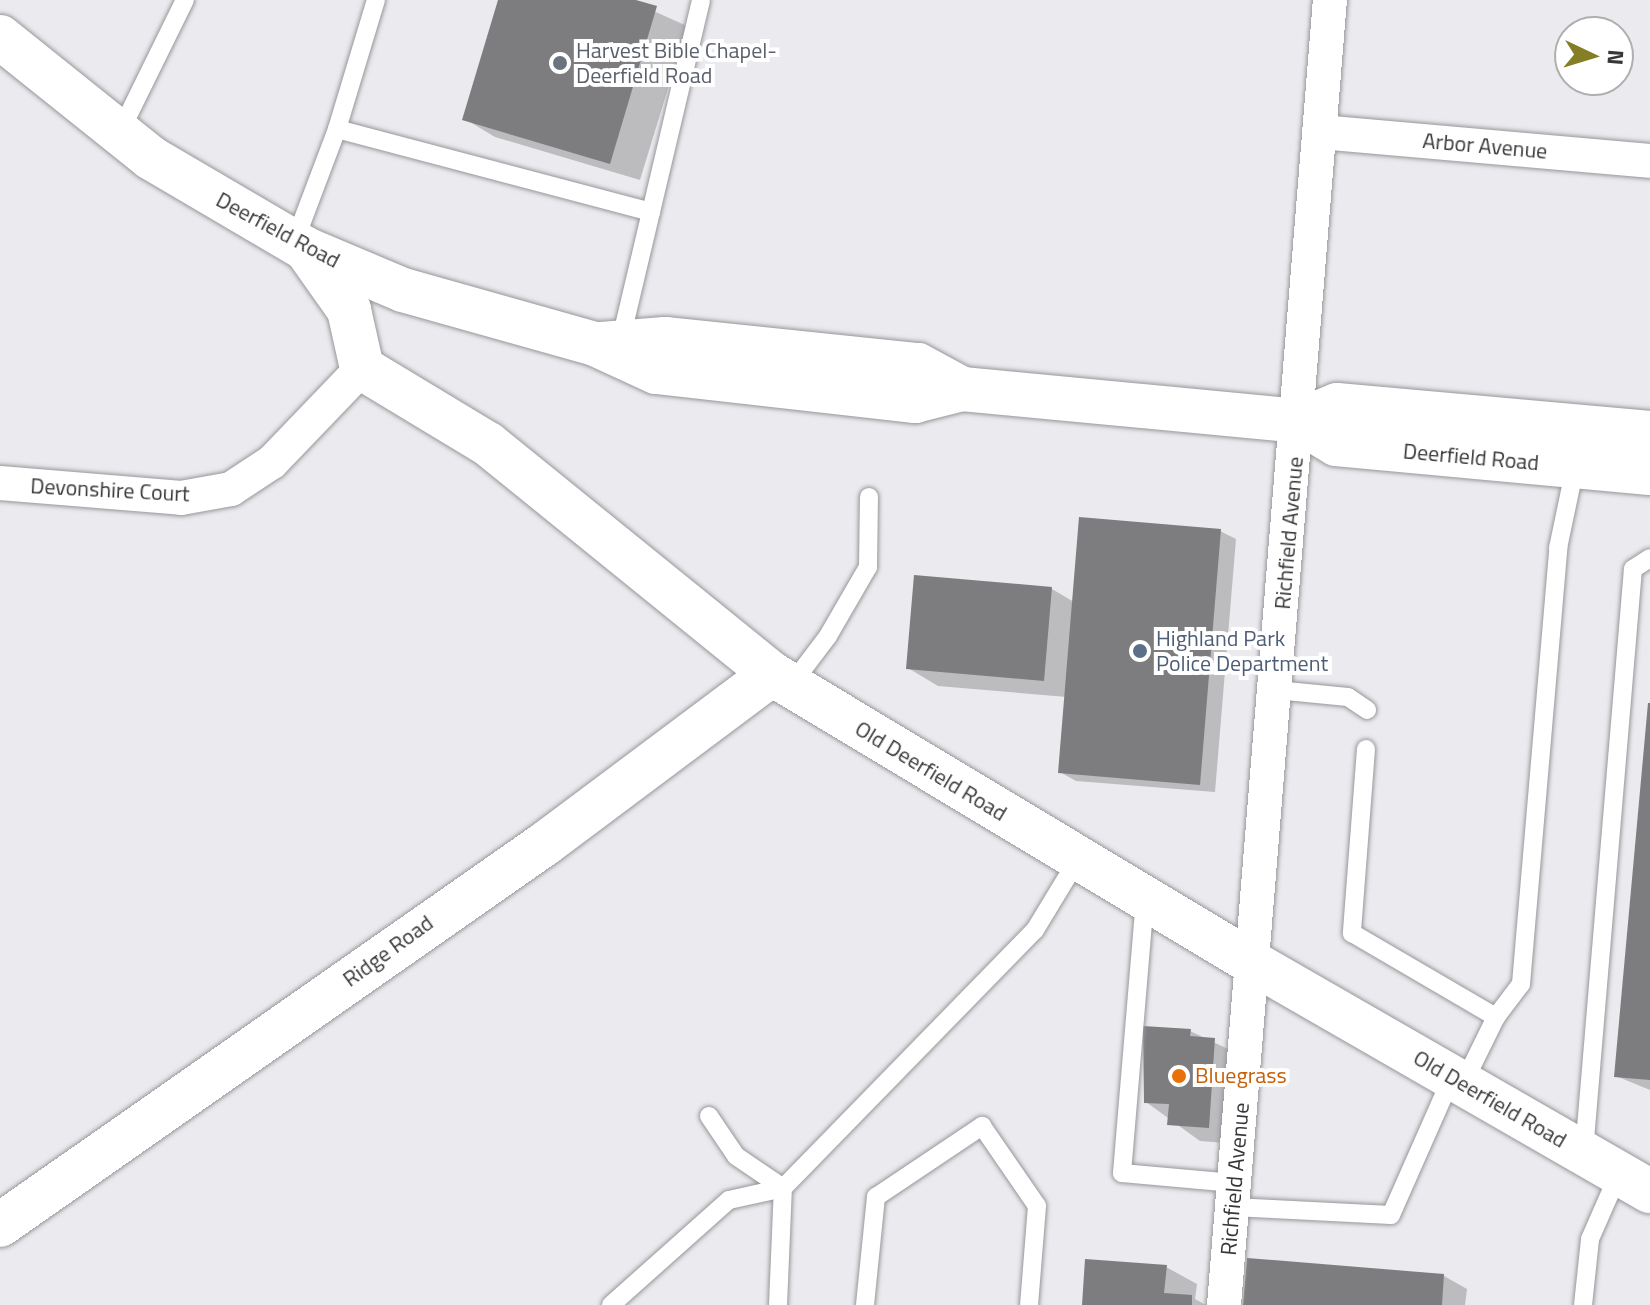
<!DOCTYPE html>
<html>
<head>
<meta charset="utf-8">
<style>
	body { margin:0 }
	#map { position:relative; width:1650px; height:1305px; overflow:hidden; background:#ebeaee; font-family:"Titillium Web",sans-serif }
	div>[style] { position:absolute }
	.shadow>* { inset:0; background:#0003 }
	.building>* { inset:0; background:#7d7c7f }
	.roads { filter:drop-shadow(0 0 2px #98969a) drop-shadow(0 0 2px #98969a) }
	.lane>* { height:18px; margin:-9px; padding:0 9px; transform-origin:9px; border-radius:9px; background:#fff }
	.street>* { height:34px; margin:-17px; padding:0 17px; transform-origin:17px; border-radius:17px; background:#fff }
	.secondary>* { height:44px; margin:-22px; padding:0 22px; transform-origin:22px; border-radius:22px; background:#fff }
	.dots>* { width:22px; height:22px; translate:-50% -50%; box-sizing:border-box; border:4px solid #fff; border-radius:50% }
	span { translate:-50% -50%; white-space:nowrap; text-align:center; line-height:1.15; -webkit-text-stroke:8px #fff; paint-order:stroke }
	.worship-label { font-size:22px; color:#5b616d }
	.left { translate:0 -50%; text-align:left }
	.street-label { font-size:22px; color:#383738 }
	.service-label { font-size:22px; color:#4e5e75 }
	.food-label { font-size:22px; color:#c56008 }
	.north { position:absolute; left:1554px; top:16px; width:80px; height:80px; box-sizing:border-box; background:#fff; border:2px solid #afafaf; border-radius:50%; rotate:94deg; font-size:22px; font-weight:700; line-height:32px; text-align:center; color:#383738 }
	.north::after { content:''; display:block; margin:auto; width:28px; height:36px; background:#867e24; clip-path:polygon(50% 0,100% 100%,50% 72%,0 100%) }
</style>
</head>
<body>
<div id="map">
	<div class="shadow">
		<div style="clip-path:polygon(501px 0,629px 0,687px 26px,640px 180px,495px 137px,465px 119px)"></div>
		<div style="clip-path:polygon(1220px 531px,1236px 539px,1215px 792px,1076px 781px,1060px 772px,1067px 697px,938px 686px,908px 668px,1052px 589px,1074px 602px)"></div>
		<div style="clip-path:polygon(1650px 701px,1650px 1090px,1616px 1076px)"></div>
		<div style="clip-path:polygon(1190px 1031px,1245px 1057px,1239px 1144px,1200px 1141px,1146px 1102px)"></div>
		<div style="clip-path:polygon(1166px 1267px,1197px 1284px,1195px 1299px,1206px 1305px,1084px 1305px)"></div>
		<div style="clip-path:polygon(1444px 1276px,1467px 1289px,1465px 1305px,1245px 1305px)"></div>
	</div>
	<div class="building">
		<div style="clip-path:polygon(498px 0,636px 0,657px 6px,610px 164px,462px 120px)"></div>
		<div style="clip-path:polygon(1079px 517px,1221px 529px,1200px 785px,1058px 773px)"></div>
		<div style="clip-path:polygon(914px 575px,1052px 587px,1044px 681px,906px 669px)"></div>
		<div style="clip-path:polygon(1648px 703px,1650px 703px,1650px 1080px,1614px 1077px)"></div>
		<div style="clip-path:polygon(1143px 1026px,1191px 1029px,1190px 1036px,1215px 1038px,1209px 1128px,1167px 1125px,1169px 1104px,1144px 1103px)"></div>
		<div style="clip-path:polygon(1247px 1258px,1444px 1274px,1442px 1305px,1243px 1305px)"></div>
		<div style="clip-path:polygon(1085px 1259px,1167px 1265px,1164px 1293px,1192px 1295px,1192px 1305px,1082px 1305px)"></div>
	</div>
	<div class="roads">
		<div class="lane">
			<div style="left:337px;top:129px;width:325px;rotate:14.8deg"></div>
			<div style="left:119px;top:134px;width:149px;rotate:-63.8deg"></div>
			<div style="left:294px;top:243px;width:122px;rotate:-69.3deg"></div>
			<div style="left:337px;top:129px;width:135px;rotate:-73.2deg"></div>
			<div style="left:620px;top:343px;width:352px;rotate:-76.7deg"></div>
			<div style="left:791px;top:685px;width:61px;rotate:-52.9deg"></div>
			<div style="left:828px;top:636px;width:80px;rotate:-59.9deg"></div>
			<div style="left:868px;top:567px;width:70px;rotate:-89.2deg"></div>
			<div style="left:1276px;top:690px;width:72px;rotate:5.6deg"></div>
			<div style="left:1348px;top:697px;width:23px;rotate:34deg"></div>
			<div style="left:1366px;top:749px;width:185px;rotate:94.4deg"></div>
			<div style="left:1352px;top:933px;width:167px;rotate:30.3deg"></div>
			<div style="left:1145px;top:899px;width:275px;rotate:94.8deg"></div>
			<div style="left:1122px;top:1173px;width:112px;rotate:5.1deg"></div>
			<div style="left:1463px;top:1084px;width:75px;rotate:-63.8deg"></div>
			<div style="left:1496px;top:1017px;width:41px;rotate:-52.9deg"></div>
			<div style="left:1521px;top:984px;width:438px;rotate:-85.1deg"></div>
			<div style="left:1558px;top:548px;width:83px;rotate:-78.1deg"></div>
			<div style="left:709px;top:1116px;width:48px;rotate:56deg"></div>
			<div style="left:736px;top:1156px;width:57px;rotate:34.2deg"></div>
			<div style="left:1584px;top:1152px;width:585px;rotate:-85.2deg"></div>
			<div style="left:1633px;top:569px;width:20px;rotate:-33deg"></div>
			<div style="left:1233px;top:1207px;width:158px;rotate:2.9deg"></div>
			<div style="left:1391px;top:1215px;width:151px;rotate:-66.2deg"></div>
			<div style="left:611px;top:1305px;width:158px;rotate:-41.7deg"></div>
			<div style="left:729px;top:1200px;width:55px;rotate:-12.5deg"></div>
			<div style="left:778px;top:1305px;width:117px;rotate:-87.6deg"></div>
			<div style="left:783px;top:1188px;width:361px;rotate:-45.7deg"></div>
			<div style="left:1035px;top:930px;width:83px;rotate:-58.8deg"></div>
			<div style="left:865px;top:1305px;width:109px;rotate:-84.2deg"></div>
			<div style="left:876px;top:1197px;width:128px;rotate:-33.8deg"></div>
			<div style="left:982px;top:1126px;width:97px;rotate:55.5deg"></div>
			<div style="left:1037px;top:1206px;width:99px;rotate:94.6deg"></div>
			<div style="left:1583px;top:1305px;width:66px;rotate:-83.9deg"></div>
			<div style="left:1590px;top:1239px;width:72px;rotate:-66.3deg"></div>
		</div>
		<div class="street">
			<div style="left:1320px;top:132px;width:331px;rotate:5deg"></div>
			<div style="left:0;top:483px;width:182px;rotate:4.7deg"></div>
			<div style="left:181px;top:498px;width:51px;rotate:-10.2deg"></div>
			<div style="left:231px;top:489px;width:49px;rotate:-33.4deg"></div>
			<div style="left:272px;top:462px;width:130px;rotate:-46.2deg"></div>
			<div style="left:1224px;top:1305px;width:1309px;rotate:-85.36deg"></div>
		</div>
		<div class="secondary">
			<div style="left:0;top:37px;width:193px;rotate:38.7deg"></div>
			<div style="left:151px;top:158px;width:180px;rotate:30.4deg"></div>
			<div style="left:306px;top:249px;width:105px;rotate:22.9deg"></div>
			<div style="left:403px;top:290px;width:199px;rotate:15.7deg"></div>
			<div style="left:595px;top:344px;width:67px;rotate:24.7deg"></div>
			<div style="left:656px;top:372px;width:261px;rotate:6.4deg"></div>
			<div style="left:915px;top:401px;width:49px;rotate:-14.3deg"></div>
			<div style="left:962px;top:389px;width:338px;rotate:5.4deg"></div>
			<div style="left:1298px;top:421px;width:44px;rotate:31.2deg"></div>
			<div style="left:1336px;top:444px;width:315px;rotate:5.3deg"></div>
			<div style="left:306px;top:249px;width:75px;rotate:54.8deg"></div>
			<div style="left:349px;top:310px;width:59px;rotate:77.4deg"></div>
			<div style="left:362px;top:368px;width:147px;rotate:31.1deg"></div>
			<div style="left:488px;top:444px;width:365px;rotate:39deg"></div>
			<div style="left:772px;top:674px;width:561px;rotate:31deg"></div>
			<div style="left:1253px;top:963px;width:458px;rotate:29.9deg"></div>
			<div style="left:601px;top:344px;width:64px;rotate:-4.5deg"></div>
			<div style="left:665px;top:339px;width:254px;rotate:5.9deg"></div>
			<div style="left:918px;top:365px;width:50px;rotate:28.6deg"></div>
			<div style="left:1298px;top:421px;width:42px;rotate:-22.3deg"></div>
			<div style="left:1337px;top:405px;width:314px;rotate:5.1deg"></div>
			<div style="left:0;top:1225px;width:666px;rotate:-34.98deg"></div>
			<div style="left:546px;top:843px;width:282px;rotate:-36.8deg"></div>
		</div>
	</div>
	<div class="dots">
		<div style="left:560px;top:63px;background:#6b7280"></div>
		<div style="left:1140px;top:651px;background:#5c6f8a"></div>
		<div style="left:1179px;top:1076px;background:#e8710a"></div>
	</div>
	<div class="worship-label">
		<span class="left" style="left:576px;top:63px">Harvest Bible Chapel-<br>Deerfield Road</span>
	</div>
	<div class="street-label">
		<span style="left:1485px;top:146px;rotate:5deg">Arbor Avenue</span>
		<span style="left:278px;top:230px;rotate:28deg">Deerfield Road</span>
		<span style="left:1471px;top:457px;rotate:5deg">Deerfield Road</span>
		<span style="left:110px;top:490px;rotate:3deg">Devonshire Court</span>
		<span style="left:1289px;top:533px;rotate:-85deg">Richfield Avenue</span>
		<span style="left:931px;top:771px;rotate:31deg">Old Deerfield Road</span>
		<span style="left:388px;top:951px;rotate:-36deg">Ridge Road</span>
		<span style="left:1490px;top:1099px;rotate:30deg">Old Deerfield Road</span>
		<span style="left:1235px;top:1179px;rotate:-85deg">Richfield Avenue</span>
	</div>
	<div class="service-label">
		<span class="left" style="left:1156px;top:651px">Highland Park<br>Police Department</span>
	</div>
	<div class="food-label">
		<span class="left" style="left:1195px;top:1076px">Bluegrass</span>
	</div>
	<div class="north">N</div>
</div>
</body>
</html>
